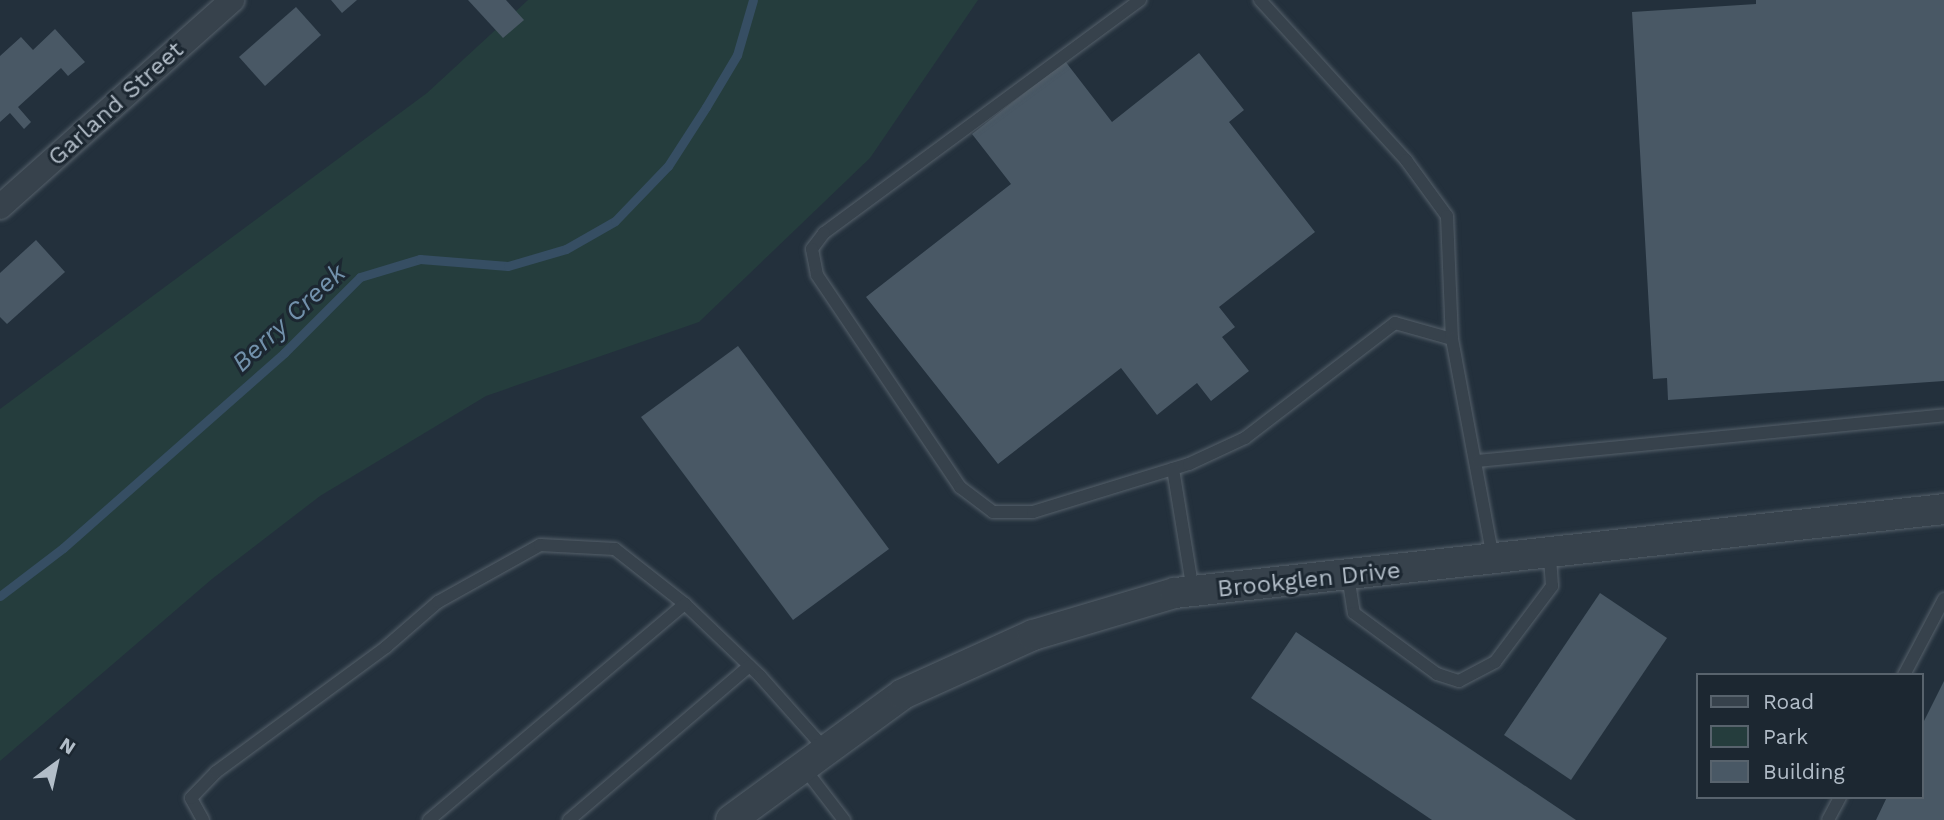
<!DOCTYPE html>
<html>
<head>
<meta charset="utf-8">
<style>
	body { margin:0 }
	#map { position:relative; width:1944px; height:820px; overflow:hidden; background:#23303c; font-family:"Work Sans",sans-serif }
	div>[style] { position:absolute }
	.green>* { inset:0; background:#253d3d }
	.stream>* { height:9px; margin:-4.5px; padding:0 4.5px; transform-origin:4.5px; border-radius:4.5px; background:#364e63 }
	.building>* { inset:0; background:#495865 }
	.roads { filter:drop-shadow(0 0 2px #55606a) drop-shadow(0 0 2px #55606a) }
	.service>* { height:12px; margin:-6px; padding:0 6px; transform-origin:6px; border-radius:6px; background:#37424c }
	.minor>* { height:24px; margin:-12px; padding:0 12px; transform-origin:12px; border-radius:12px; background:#37424c }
	.tertiary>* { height:30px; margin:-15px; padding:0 15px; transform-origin:15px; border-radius:15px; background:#37424c }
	span { translate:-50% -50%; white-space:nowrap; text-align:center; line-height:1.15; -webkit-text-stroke:6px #1c2731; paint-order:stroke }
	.street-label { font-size:24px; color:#b2bdc8 }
	.water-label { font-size:26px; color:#7291ab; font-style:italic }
	.legend { position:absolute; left:1696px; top:673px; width:228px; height:126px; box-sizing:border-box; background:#1c2731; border:2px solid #58636d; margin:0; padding:9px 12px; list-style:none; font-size:21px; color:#b2bdc8 }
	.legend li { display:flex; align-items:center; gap:14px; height:35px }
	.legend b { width:35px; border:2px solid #58636d }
	.north { position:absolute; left:21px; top:729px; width:70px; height:70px; -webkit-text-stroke:5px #1c2731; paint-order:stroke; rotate:33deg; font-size:19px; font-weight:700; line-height:28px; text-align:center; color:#b2bdc8 }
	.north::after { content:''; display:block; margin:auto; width:24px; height:32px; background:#b2bdc8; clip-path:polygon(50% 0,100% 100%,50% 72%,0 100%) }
</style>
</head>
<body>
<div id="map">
	<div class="green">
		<div style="clip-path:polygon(528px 0,978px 0,870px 158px,699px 322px,486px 396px,320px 496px,212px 579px,0 761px,0 409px,427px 93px)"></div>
	</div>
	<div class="stream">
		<div style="left:0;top:596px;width:79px;rotate:-37.3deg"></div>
		<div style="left:63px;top:548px;width:295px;rotate:-41.4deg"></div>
		<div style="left:284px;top:353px;width:107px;rotate:-45deg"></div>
		<div style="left:360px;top:277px;width:63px;rotate:-16.7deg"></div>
		<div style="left:420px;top:259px;width:88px;rotate:4.5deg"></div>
		<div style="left:508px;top:266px;width:60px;rotate:-16.3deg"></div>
		<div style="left:566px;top:249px;width:56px;rotate:-29.7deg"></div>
		<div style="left:615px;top:221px;width:76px;rotate:-46.1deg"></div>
		<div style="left:668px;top:166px;width:70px;rotate:-57.2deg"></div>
		<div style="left:706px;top:107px;width:61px;rotate:-59.2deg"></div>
		<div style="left:737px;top:55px;width:57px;rotate:-73.8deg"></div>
	</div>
	<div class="building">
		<div style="clip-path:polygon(331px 0,357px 0,342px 13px)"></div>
		<div style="clip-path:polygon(468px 0,506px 0,524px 20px,503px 38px)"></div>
		<div style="clip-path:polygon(1756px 0,1944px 0,1944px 381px,1668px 400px,1667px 378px,1653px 379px,1632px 12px,1756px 4px)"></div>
		<div style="clip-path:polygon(296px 7px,321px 35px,265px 86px,239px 57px)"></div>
		<div style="clip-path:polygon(55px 29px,85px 62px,68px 76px,61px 68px,18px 107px,31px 122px,24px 129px,10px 113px,0 122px,0 56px,21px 37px,33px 50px)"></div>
		<div style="clip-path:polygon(1199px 53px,1244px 110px,1229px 122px,1315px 232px,1219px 307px,1235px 327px,1222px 337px,1249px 371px,1211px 401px,1197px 383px,1157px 415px,1121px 368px,998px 464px,866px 297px,1011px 184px,972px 134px,1065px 61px,1112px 122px)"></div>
		<div style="clip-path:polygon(36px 240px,65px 272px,7px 324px,0 317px,0 273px)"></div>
		<div style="clip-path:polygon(738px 346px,889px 549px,793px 620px,641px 417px)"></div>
		<div style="clip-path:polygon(1600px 593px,1667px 638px,1571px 780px,1504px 735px)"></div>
		<div style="clip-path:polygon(1296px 632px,1576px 820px,1432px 820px,1251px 698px)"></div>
		<div style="clip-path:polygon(1944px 681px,1944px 820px,1876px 820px,1887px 797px,1921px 797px,1921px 727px)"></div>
	</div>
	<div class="roads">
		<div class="service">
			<div style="left:1140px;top:0;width:393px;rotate:143.6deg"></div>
			<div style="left:824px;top:233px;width:20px;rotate:127deg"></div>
			<div style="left:812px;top:249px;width:26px;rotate:79deg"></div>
			<div style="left:817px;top:275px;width:256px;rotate:56deg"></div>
			<div style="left:960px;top:487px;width:41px;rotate:37.1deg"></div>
			<div style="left:993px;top:512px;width:40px"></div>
			<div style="left:1033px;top:512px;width:163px;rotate:-17.1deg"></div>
			<div style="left:1189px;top:464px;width:62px;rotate:-24.9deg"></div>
			<div style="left:1245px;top:438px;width:189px;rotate:-37.5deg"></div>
			<div style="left:1395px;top:323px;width:59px;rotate:15.7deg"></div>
			<div style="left:1260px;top:0;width:217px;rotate:47.6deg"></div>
			<div style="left:1406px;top:160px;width:69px;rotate:53.8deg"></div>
			<div style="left:1447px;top:216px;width:123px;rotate:87.7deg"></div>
			<div style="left:1452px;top:339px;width:223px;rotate:79.4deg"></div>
			<div style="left:1478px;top:461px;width:468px;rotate:-5.6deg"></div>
			<div style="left:1173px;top:469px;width:124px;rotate:80.7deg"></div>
			<div style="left:1348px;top:576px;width:37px;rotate:81deg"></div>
			<div style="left:1354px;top:613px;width:103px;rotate:36.3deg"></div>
			<div style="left:1437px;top:674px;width:23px;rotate:18deg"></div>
			<div style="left:1459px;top:681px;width:41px;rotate:-27.8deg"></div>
			<div style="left:1495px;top:662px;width:95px;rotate:-53.1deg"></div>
			<div style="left:1552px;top:586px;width:31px;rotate:-94deg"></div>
			<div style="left:1904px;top:675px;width:86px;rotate:-62.2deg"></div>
			<div style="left:804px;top:768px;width:66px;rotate:52.4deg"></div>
			<div style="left:203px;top:820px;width:25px;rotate:-119deg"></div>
			<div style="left:191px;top:798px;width:36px;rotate:-46deg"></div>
			<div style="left:216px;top:772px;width:211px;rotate:-36.3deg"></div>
			<div style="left:386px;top:647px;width:69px;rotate:-40.9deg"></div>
			<div style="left:438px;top:602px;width:117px;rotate:-29.2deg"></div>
			<div style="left:540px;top:545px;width:75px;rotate:3.1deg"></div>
			<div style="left:615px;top:549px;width:89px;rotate:38.2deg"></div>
			<div style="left:685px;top:604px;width:104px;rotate:43.8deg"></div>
			<div style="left:760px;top:676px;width:98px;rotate:48.3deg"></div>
			<div style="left:429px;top:820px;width:335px;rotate:-40.2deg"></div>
			<div style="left:569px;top:820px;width:237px;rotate:-40.5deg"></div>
			<div style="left:1828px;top:820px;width:26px;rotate:-62deg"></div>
		</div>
		<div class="minor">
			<div style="left:0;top:207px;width:311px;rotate:-41.7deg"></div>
		</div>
		<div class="tertiary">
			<div style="left:731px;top:820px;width:213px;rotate:-36.2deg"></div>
			<div style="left:903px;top:694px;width:143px;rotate:-24.4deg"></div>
			<div style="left:1033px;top:635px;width:148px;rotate:-16.5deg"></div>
			<div style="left:1175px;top:593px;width:774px;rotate:-6.23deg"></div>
		</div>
	</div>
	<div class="street-label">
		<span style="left:116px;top:104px;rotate:-42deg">Garland Street</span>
		<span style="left:1309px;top:580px;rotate:-6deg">Brookglen Drive</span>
	</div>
	<div class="water-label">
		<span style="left:289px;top:318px;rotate:-43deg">Berry Creek</span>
	</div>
	<ul class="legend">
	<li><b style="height:9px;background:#37424c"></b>Road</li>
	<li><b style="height:19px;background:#253d3d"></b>Park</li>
	<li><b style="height:19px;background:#495865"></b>Building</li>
	</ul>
	<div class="north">N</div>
</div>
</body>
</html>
